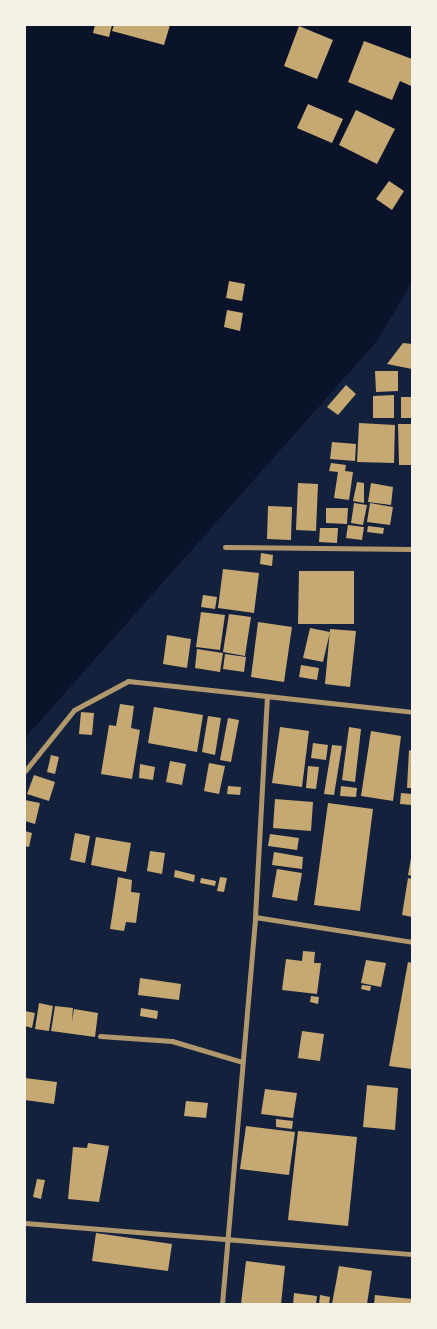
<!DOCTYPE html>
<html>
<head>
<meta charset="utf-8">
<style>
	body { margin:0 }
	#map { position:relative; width:437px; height:1329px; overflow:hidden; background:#14213d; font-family:Poppins,sans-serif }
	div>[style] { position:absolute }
	.water>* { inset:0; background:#0b132b }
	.building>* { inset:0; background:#c6a872 }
	.minor>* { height:5px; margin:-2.5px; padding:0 2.5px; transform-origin:2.5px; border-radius:2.5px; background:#b1986c }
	span { translate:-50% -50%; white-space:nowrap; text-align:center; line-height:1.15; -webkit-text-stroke:4px #f6f1e7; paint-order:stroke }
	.frame { position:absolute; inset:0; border:26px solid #f6f1e7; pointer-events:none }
</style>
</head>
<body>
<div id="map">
	<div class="water">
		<div style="clip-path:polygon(25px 25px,412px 25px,412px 282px,377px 341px,25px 738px)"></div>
	</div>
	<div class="building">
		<div style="clip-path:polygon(95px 25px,112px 25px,109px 37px,93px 33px)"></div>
		<div style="clip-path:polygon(114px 25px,170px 25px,164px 45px,112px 31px)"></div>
		<div style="clip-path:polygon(299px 26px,333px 40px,317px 79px,284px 66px)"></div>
		<div style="clip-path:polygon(364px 41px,412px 59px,411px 86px,400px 81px,392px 100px,348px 82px)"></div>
		<div style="clip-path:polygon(308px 104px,343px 119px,332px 143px,297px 128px)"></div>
		<div style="clip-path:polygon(356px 110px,395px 129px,377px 164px,339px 145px)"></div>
		<div style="clip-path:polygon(389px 181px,404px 191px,392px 210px,376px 199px)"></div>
		<div style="clip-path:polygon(229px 281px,245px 284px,242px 301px,226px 298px)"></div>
		<div style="clip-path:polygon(227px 310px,243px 313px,240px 331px,224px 327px)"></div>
		<div style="clip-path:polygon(403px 343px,412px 344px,412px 369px,387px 364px)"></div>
		<div style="clip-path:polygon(375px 371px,398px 371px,398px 391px,376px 392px)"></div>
		<div style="clip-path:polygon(346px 385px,356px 394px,338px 415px,327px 407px)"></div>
		<div style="clip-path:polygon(394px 395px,394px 418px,373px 418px,373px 396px)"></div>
		<div style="clip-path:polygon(401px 397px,412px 397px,412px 418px,401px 418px)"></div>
		<div style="clip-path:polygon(359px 423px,395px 425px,394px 463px,357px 462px)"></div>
		<div style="clip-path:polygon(398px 424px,412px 424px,412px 465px,399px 465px)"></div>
		<div style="clip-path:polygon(332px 442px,356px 444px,355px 461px,330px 459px)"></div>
		<div style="clip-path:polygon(331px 463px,346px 465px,345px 471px,353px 472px,349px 500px,334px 498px,338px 472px,329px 471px)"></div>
		<div style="clip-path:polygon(357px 482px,364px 483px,364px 503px,353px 501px)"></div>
		<div style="clip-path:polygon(298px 483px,318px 484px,316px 531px,296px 530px)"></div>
		<div style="clip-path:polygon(371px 483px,393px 487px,391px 505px,368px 502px)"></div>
		<div style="clip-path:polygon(354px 503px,367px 505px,363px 525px,351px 523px)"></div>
		<div style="clip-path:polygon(370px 503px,393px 507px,390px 525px,367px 522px)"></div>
		<div style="clip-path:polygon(268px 506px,292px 507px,291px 540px,267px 539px)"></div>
		<div style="clip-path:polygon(326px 508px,348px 508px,347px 524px,326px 523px)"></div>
		<div style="clip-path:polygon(348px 525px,364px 527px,362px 540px,346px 538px)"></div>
		<div style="clip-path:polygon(368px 526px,384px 528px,383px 534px,367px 532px)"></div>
		<div style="clip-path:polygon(320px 528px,338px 528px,337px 543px,319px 542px)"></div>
		<div style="clip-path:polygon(261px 553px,273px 555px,272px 566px,260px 564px)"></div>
		<div style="clip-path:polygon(223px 569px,259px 573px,254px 613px,218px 608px)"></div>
		<div style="clip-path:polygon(299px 571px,354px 571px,354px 624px,298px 624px)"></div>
		<div style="clip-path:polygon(203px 595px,217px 597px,215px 609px,201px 607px)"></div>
		<div style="clip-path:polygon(201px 612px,225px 615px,220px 650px,196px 647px)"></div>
		<div style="clip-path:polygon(229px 614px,251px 617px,245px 656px,223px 652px)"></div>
		<div style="clip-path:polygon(258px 622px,292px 627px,284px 682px,251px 677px)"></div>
		<div style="clip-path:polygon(310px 628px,330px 632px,323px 662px,303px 658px)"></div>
		<div style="clip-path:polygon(330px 629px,356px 631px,350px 687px,325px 684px)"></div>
		<div style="clip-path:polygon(167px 635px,191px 639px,187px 668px,163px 664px)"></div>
		<div style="clip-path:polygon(197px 649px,223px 653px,220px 672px,195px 668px)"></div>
		<div style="clip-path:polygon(225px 654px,246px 657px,244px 672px,223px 669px)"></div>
		<div style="clip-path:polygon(301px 665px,319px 668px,317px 680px,299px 677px)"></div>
		<div style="clip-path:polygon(120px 704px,134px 706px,131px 728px,140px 730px,132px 779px,101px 774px,109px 725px,116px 726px)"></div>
		<div style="clip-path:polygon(154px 707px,203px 715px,197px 752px,148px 743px)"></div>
		<div style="clip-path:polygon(81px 712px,94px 713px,92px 735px,79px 734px)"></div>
		<div style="clip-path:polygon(208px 716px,221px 718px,215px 755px,202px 752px)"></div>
		<div style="clip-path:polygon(228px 718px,239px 720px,231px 762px,220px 760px)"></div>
		<div style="clip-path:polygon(280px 727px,309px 731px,302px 787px,272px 783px)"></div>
		<div style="clip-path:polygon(349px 727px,361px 729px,355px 782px,342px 780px)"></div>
		<div style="clip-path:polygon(371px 731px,401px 736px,393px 801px,361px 796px)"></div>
		<div style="clip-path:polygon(313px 743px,328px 745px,326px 760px,311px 758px)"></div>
		<div style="clip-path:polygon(332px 745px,342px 746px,334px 795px,324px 794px)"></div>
		<div style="clip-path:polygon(409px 750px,412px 751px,412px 788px,407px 788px)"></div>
		<div style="clip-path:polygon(51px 755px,59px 757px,55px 774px,47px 772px)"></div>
		<div style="clip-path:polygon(170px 761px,186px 764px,182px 785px,166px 782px)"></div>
		<div style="clip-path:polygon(209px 763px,225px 766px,219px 794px,204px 791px)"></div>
		<div style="clip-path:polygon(140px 764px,155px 767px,153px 780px,139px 778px)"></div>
		<div style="clip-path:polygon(308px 766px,319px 767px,316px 789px,306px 788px)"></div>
		<div style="clip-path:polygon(34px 775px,55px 782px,49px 801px,27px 794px)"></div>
		<div style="clip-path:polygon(228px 786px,241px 787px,240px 795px,227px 794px)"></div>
		<div style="clip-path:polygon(341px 786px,357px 788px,356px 797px,340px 796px)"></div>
		<div style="clip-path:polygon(401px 793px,412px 794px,412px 805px,400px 804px)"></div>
		<div style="clip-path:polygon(275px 799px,313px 802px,311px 831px,273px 828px)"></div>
		<div style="clip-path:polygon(25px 800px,40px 803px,35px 824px,25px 821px)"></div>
		<div style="clip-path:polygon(328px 803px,373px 809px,360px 911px,314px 905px)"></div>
		<div style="clip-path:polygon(25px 831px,32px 833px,29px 847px,25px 846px)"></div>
		<div style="clip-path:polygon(75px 833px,90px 836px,85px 863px,70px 860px)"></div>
		<div style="clip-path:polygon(270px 834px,299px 838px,297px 850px,268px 846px)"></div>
		<div style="clip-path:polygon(96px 837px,131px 843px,126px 872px,91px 865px)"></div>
		<div style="clip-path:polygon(150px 851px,165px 853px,162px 874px,147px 871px)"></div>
		<div style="clip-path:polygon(274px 852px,303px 857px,302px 869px,272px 865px)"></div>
		<div style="clip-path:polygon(411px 858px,412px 858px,412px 876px,408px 875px)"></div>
		<div style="clip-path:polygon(277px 869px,302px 873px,297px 901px,272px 897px)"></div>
		<div style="clip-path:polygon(175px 870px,195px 875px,194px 882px,174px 877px)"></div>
		<div style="clip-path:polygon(118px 877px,132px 880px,131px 892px,140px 893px,136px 923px,126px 922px,124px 931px,110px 929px)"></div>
		<div style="clip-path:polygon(220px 877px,227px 878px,224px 892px,217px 891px)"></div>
		<div style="clip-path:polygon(201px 878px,216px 881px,215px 886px,200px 883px)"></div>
		<div style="clip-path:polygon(408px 878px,412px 879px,412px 917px,402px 915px)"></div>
		<div style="clip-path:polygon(303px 951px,315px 952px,314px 963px,321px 963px,317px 994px,282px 990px,286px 959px,302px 961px)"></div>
		<div style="clip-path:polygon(366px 960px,386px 963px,381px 987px,361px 983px)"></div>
		<div style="clip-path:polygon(408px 962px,412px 963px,412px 1069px,389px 1066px)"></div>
		<div style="clip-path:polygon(140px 978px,181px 984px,179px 1000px,138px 995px)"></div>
		<div style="clip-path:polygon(362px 985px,371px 986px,370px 991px,361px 989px)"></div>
		<div style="clip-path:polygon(311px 996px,319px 997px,318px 1004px,310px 1002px)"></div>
		<div style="clip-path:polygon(39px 1003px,53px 1006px,49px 1031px,35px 1029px)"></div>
		<div style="clip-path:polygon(55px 1006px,73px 1008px,72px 1022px,74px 1009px,98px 1013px,95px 1037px,51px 1031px)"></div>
		<div style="clip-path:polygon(141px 1008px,158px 1011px,157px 1019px,140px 1016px)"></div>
		<div style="clip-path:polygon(25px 1011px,35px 1013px,32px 1028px,25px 1026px)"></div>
		<div style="clip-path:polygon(302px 1031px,324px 1034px,320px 1061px,298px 1058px)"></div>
		<div style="clip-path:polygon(25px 1078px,57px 1082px,54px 1104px,25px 1100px)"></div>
		<div style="clip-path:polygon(367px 1085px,398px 1088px,395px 1130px,363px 1127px)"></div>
		<div style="clip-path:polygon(265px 1089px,297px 1093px,293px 1118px,261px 1114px)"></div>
		<div style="clip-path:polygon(186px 1101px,208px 1103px,206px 1118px,184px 1116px)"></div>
		<div style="clip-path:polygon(276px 1119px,293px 1121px,292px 1129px,276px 1127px)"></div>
		<div style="clip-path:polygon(246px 1126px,295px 1132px,289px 1175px,240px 1169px)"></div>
		<div style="clip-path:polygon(298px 1131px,357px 1137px,348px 1226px,288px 1220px)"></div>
		<div style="clip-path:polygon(88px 1143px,109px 1146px,99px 1202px,68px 1199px,73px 1147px,87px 1148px)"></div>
		<div style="clip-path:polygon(37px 1179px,45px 1180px,41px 1199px,33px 1197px)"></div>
		<div style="clip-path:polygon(96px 1233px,172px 1244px,168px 1271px,92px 1261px)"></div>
		<div style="clip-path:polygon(246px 1261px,285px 1266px,281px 1304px,241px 1304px)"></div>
		<div style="clip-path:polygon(339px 1266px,372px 1271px,367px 1304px,332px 1304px)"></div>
		<div style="clip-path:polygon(294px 1293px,317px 1296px,316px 1304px,293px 1304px)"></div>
		<div style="clip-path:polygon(320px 1295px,330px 1297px,329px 1304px,319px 1304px)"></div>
		<div style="clip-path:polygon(375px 1295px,412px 1299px,412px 1304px,374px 1304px)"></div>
	</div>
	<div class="minor">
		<div style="left:225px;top:547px;width:187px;rotate:0.6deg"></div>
		<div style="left:25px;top:771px;width:78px;rotate:-51.2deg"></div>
		<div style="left:74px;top:710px;width:61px;rotate:-28.2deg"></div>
		<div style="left:128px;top:681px;width:286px;rotate:6.2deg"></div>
		<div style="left:255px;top:917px;width:159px;rotate:9deg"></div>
		<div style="left:100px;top:1036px;width:72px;rotate:4deg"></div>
		<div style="left:172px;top:1041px;width:73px;rotate:16.7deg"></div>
		<div style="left:25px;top:1223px;width:388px;rotate:4.6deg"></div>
		<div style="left:222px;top:1304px;width:388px;rotate:-85.1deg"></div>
		<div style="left:255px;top:917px;width:221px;rotate:-86.9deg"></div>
	</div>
	<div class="frame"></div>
</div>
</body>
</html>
